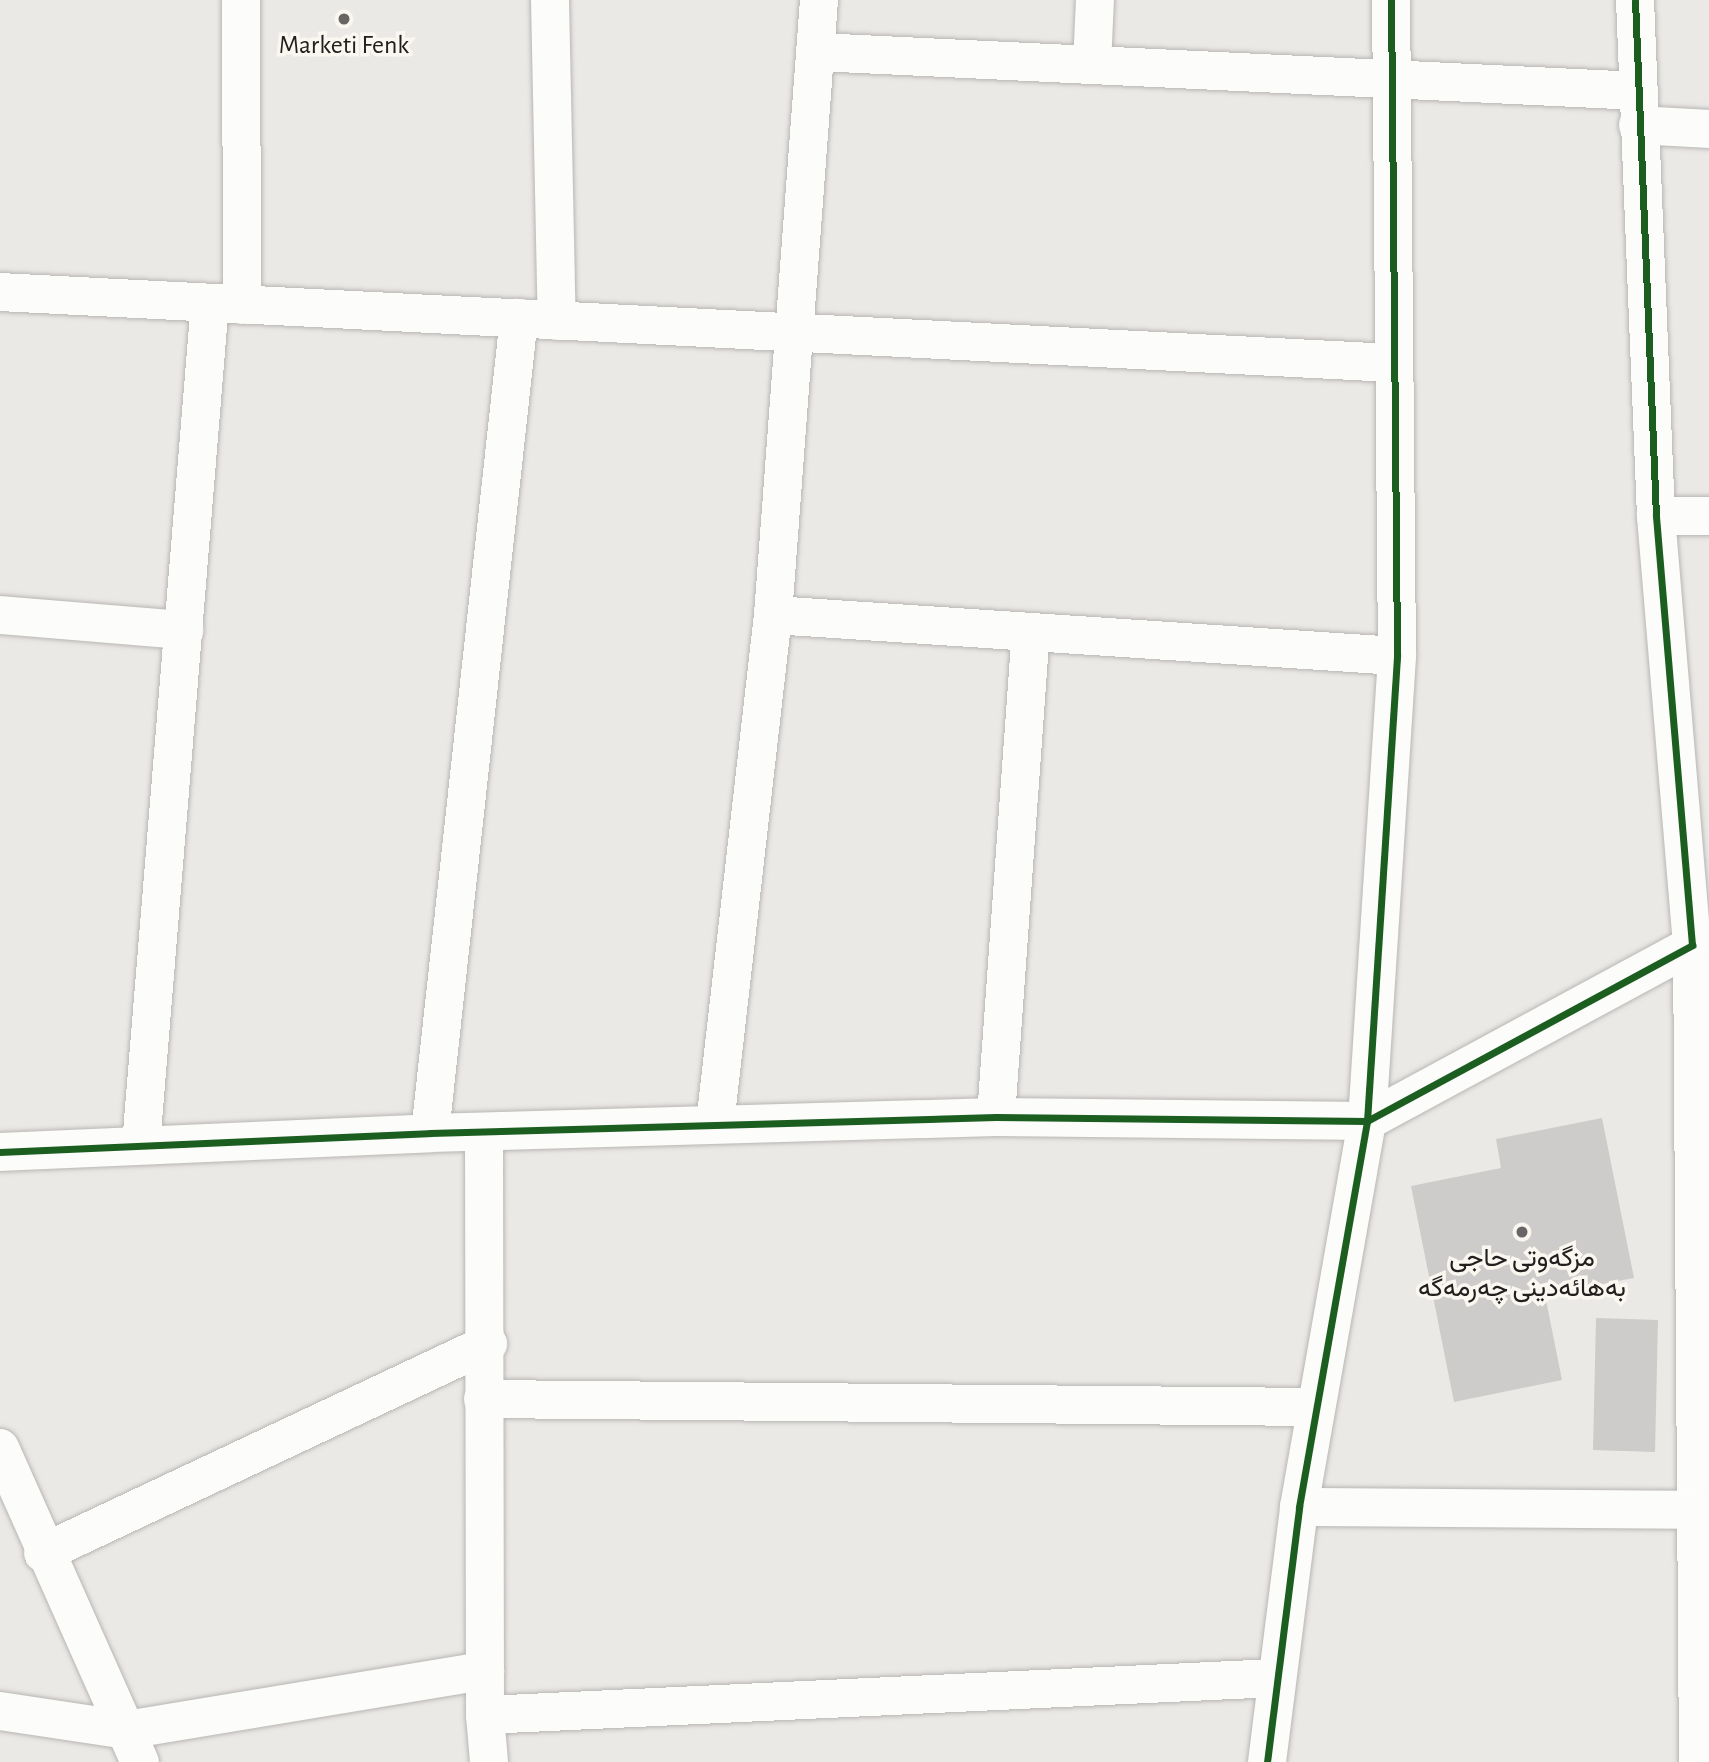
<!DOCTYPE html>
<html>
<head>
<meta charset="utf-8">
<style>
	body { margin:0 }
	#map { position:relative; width:1709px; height:1762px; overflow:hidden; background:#ebe9e6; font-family:"Alegreya Sans",Vazirmatn,sans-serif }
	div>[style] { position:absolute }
	.building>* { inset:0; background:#cdccca }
	.roads { filter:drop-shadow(0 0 2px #b8b6b4) drop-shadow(0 0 2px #b8b6b4) }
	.street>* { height:38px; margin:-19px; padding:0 19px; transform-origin:19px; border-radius:19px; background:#fcfcfb }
	.cycleway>* { height:7px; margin:-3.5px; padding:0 3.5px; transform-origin:3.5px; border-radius:3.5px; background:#1b5e20 }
	.dots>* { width:19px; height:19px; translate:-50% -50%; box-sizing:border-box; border:4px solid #faf7f1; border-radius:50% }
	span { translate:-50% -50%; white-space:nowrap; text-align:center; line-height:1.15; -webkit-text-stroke:7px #faf7f1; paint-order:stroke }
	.poi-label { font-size:26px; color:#21201e }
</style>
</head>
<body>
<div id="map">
	<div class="building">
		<div style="clip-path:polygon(1602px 1118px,1634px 1278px,1545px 1295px,1562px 1380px,1454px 1402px,1411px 1186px,1501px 1168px,1496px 1139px)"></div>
		<div style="clip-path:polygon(1596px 1318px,1658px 1320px,1655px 1452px,1593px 1450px)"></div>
	</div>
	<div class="roads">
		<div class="street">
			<div style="left:241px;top:0;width:305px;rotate:89.8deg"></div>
			<div style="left:550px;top:0;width:321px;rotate:88.8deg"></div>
			<div style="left:818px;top:52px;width:821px;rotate:2.72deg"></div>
			<div style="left:1092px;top:65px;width:65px;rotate:-87.4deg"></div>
			<div style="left:1638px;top:125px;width:71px;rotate:3.2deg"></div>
			<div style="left:0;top:292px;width:1396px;rotate:2.92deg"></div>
			<div style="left:1656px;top:516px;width:53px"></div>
			<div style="left:0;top:615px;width:185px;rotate:4.7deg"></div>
			<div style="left:773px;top:615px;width:625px;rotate:3.76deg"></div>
			<div style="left:1692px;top:945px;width:817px;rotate:89.58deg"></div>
			<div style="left:996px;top:1117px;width:485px;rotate:-85.9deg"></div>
			<div style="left:715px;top:1124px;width:512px;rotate:-83.5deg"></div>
			<div style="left:773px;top:615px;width:617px;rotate:-85.72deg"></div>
			<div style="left:430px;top:1133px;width:820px;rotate:-83.77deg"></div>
			<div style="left:484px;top:1133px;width:582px;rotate:89.9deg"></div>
			<div style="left:485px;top:1715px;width:47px;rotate:85.1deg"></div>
			<div style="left:141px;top:1145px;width:845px;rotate:-85.32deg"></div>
			<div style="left:0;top:1152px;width:430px;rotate:-2.5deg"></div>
			<div style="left:430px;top:1133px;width:566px;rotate:-1.62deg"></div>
			<div style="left:996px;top:1117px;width:371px;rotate:0.6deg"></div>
			<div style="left:1367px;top:1121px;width:466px;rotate:-86.3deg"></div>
			<div style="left:1397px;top:656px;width:656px;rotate:-90.52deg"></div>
			<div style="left:483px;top:1399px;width:833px;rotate:0.55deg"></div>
			<div style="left:0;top:1448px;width:344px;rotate:66deg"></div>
			<div style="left:1299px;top:1507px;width:398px;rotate:0.4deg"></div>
			<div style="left:43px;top:1553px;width:492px;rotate:-25.2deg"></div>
			<div style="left:0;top:1711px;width:128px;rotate:8.5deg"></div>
			<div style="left:127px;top:1730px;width:363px;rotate:-9.4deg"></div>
			<div style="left:485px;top:1715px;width:792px;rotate:-2.68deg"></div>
			<div style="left:1267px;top:1762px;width:257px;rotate:-82.8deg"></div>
			<div style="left:1299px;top:1507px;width:392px;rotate:-80deg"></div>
			<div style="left:1367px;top:1121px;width:370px;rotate:-28.4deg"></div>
			<div style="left:1692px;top:945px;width:431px;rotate:-94.8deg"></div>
			<div style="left:1656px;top:516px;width:516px;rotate:-92.33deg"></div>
		</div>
	</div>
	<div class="cycleway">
		<div style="left:0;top:1152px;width:430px;rotate:-2.5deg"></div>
		<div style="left:430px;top:1133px;width:566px;rotate:-1.62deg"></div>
		<div style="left:996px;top:1117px;width:371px;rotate:0.6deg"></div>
		<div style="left:1367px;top:1121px;width:466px;rotate:-86.3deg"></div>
		<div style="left:1397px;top:656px;width:656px;rotate:-90.52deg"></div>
		<div style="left:1267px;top:1762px;width:257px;rotate:-82.8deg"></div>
		<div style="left:1299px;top:1507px;width:392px;rotate:-80deg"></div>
		<div style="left:1367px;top:1121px;width:370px;rotate:-28.4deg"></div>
		<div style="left:1692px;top:945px;width:431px;rotate:-94.8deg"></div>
		<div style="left:1656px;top:516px;width:516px;rotate:-92.33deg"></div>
	</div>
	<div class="dots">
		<div style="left:344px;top:19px;background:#686664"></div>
		<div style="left:1522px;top:1232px;background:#686664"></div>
	</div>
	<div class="poi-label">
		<span style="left:344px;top:46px">Marketi Fenk</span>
		<span style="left:1522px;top:1274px">مزگەوتی حاجی<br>بەهائەدینی چەرمەگە</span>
	</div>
</div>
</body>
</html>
